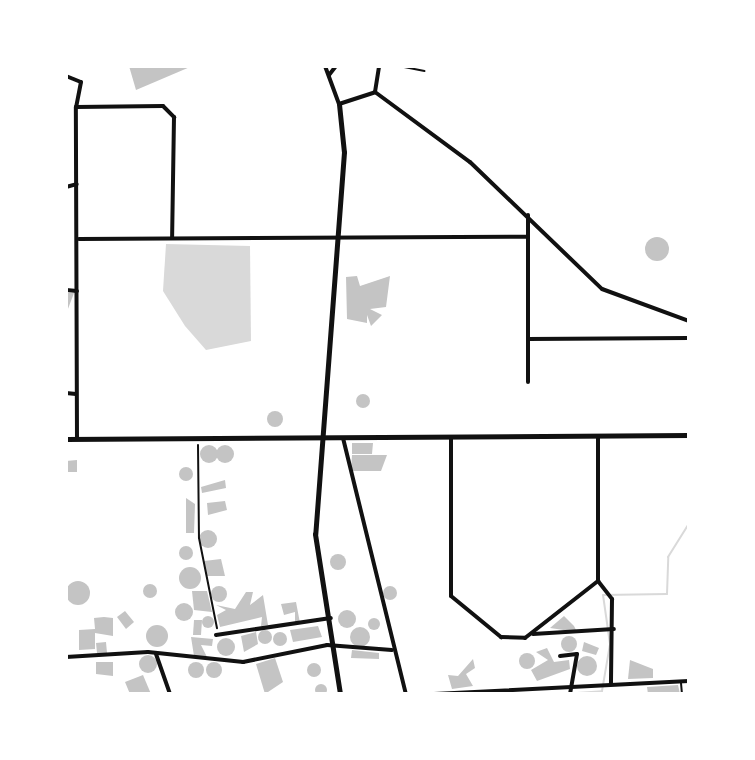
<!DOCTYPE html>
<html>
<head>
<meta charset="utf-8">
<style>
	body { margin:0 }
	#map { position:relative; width:755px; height:760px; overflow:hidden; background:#fff; font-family:Inter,sans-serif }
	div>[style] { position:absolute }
	.water>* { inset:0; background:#d9d9d9 }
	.stream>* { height:2px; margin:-1px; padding:0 1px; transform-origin:1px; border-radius:1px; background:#d9d9d9 }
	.building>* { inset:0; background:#c4c4c4 }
	.round { border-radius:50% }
	.path>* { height:2px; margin:-1px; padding:0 1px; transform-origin:1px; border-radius:1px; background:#111 }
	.service>* { height:2px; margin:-1px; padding:0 1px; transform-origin:1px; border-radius:1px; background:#111 }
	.minor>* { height:4px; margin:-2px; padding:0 2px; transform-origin:2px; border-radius:2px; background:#111 }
	.tertiary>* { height:5px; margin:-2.5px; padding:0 2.5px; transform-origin:2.5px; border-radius:2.5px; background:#111 }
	span { translate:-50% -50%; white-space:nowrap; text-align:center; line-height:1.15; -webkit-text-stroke:8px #fff; paint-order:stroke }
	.frame { position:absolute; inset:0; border:68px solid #fff; pointer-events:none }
</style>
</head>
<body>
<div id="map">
	<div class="water">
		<div style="clip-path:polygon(166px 244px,250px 246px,251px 341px,206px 350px,185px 326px,163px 291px)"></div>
	</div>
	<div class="stream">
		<div style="left:563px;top:694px;width:39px;rotate:-4deg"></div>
		<div style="left:602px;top:691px;width:48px;rotate:-80.3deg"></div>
		<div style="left:610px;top:644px;width:49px;rotate:-98.1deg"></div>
		<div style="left:603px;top:595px;width:64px;rotate:-0.9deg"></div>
		<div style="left:667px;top:594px;width:37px;rotate:-88deg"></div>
		<div style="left:668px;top:557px;width:39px;rotate:-58deg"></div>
	</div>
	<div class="building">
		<div style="clip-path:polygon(129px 66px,190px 66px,190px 67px,136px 90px)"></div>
		<div class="round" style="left:645px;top:237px;width:24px;height:24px"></div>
		<div style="clip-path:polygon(357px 276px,360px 286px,390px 276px,386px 307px,370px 309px,382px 315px,371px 326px,367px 315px,367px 323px,347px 319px,346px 277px)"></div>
		<div style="clip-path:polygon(66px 293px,74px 293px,66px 314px)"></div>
		<div class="round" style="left:356px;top:394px;width:14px;height:14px"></div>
		<div class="round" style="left:267px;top:411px;width:16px;height:16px"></div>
		<div style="clip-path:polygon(352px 443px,373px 443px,372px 454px,352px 454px)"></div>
		<div class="round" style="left:200px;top:445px;width:18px;height:18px"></div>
		<div class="round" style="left:216px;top:445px;width:18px;height:18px"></div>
		<div style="clip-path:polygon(352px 455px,387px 455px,381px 471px,351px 471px)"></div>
		<div style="clip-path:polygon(77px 460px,77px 472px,66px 472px,66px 461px)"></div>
		<div class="round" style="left:179px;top:467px;width:14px;height:14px"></div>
		<div style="clip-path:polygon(225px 480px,226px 488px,202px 493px,201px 487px)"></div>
		<div style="clip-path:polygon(186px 498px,195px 504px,194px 533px,186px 533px)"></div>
		<div style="clip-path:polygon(225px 501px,227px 510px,208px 515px,207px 503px)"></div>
		<div class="round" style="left:199px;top:530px;width:18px;height:18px"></div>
		<div class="round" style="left:179px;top:546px;width:14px;height:14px"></div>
		<div class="round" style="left:330px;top:554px;width:16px;height:16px"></div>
		<div style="clip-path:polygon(221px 559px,225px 576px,206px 576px,204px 561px)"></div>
		<div class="round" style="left:179px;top:567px;width:22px;height:22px"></div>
		<div class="round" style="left:66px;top:581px;width:24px;height:24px"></div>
		<div class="round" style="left:143px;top:584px;width:14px;height:14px"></div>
		<div class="round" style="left:383px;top:586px;width:14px;height:14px"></div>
		<div class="round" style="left:211px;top:586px;width:16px;height:16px"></div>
		<div style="clip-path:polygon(192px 591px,207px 591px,212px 612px,194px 610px)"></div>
		<div style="clip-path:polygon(246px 592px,253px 592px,250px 605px,263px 595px,268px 625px,261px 626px,262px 617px,220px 627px,217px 615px,226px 610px,216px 605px,235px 609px)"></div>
		<div style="clip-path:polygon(296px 602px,300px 623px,295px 624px,295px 612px,284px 615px,281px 604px)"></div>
		<div class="round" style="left:175px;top:603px;width:18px;height:18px"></div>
		<div class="round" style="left:338px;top:610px;width:18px;height:18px"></div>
		<div style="clip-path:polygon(125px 611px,134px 622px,126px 629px,117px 617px)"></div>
		<div class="round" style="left:202px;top:616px;width:12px;height:12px"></div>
		<div style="clip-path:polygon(564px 616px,574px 626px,577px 632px,550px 628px)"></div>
		<div style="clip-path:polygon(104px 617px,113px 618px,113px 636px,95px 633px,95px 649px,79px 650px,79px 630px,95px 629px,94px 618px)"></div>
		<div class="round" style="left:368px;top:618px;width:12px;height:12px"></div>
		<div style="clip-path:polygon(194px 620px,202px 620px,201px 635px,193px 635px)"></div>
		<div class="round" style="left:146px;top:625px;width:22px;height:22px"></div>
		<div style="clip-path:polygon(318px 626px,322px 637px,293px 642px,290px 630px)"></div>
		<div class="round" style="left:350px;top:627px;width:20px;height:20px"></div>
		<div class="round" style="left:258px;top:630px;width:14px;height:14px"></div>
		<div class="round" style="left:273px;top:632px;width:14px;height:14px"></div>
		<div style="clip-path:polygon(256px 632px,258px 644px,244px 652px,241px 636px)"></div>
		<div class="round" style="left:561px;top:636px;width:16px;height:16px"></div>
		<div style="clip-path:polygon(191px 637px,213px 639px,212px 646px,201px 645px,207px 657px,194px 656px)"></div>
		<div class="round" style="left:217px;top:638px;width:18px;height:18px"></div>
		<div style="clip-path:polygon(106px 642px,107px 653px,97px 653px,96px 643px)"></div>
		<div style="clip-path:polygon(584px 642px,599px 648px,596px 655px,582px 651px)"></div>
		<div style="clip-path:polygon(547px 648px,554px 662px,569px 660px,570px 669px,537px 681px,531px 670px,548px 660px,536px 652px)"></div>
		<div style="clip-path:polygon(352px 650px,379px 653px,379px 659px,351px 658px)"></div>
		<div class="round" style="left:519px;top:653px;width:16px;height:16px"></div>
		<div class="round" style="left:139px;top:655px;width:18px;height:18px"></div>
		<div class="round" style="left:577px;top:656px;width:20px;height:20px"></div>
		<div style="clip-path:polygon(275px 658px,283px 682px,265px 694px,256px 664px)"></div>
		<div style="clip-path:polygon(473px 659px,475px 668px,466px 674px,473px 686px,452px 689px,448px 675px,458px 676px)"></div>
		<div style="clip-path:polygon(630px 660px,653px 669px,653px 678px,628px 679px)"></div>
		<div class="round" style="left:188px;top:662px;width:16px;height:16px"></div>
		<div style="clip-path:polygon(96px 662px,113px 662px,113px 676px,96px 674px)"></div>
		<div class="round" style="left:206px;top:662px;width:16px;height:16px"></div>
		<div class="round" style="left:307px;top:663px;width:14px;height:14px"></div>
		<div style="clip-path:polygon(143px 675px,151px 694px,130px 694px,125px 682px)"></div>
		<div class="round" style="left:315px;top:684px;width:12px;height:12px"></div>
		<div style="clip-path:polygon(678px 685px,680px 694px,648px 694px,647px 687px)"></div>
	</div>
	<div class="path">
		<div style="left:399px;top:66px;width:26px;rotate:11deg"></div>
		<div style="left:198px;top:445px;width:93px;rotate:89.4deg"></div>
		<div style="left:199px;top:538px;width:92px;rotate:78.7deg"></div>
	</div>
	<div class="service">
		<div style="left:681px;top:683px;width:11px;rotate:85deg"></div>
	</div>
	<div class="minor">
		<div style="left:325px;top:66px;width:40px;rotate:69.8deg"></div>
		<div style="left:339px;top:104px;width:38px;rotate:-18deg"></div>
		<div style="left:375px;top:92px;width:26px;rotate:-81deg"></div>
		<div style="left:329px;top:75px;width:11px;rotate:-52deg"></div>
		<div style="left:66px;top:76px;width:16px;rotate:22deg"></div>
		<div style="left:81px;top:82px;width:25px;rotate:101deg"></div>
		<div style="left:375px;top:92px;width:118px;rotate:36.4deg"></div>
		<div style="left:470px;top:162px;width:183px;rotate:43.9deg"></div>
		<div style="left:602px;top:289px;width:93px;rotate:20.2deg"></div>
		<div style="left:66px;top:187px;width:11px;rotate:-15deg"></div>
		<div style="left:79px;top:239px;width:449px;rotate:-0.3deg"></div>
		<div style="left:66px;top:290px;width:11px;rotate:5deg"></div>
		<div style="left:528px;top:339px;width:161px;rotate:-0.4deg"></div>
		<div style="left:528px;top:382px;width:167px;rotate:-90deg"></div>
		<div style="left:66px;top:393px;width:10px;rotate:6deg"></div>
		<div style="left:598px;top:436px;width:145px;rotate:90deg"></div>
		<div style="left:598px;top:581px;width:23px;rotate:52deg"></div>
		<div style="left:612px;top:599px;width:84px;rotate:90.7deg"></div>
		<div style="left:343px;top:438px;width:264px;rotate:76.2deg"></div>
		<div style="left:451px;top:438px;width:158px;rotate:90deg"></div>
		<div style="left:451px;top:596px;width:65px;rotate:39.4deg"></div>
		<div style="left:501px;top:637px;width:24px;rotate:2deg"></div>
		<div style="left:525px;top:638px;width:93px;rotate:-38deg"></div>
		<div style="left:77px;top:439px;width:332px;rotate:-90.2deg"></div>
		<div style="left:76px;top:107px;width:87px;rotate:-0.7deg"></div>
		<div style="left:163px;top:106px;width:16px;rotate:45deg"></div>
		<div style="left:174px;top:117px;width:121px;rotate:90.9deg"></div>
		<div style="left:533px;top:634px;width:81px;rotate:-3.5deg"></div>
		<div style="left:216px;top:635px;width:116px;rotate:-8.4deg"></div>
		<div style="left:156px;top:654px;width:42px;rotate:70.7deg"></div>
		<div style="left:560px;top:656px;width:17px;rotate:-7deg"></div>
		<div style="left:577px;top:654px;width:41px;rotate:99.9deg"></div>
		<div style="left:66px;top:657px;width:82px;rotate:-3.5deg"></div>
		<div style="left:148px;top:652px;width:96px;rotate:6deg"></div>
		<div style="left:243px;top:662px;width:86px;rotate:-11.4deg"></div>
		<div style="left:327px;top:645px;width:65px;rotate:4.4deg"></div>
		<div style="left:434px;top:694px;width:255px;rotate:-2.9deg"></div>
	</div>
	<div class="tertiary">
		<div style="left:339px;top:104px;width:48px;rotate:84.1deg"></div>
		<div style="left:344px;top:152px;width:383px;rotate:94.3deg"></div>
		<div style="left:315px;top:534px;width:162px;rotate:81.1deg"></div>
		<div style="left:66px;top:439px;width:623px;rotate:-0.37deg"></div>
	</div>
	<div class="frame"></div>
</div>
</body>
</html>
